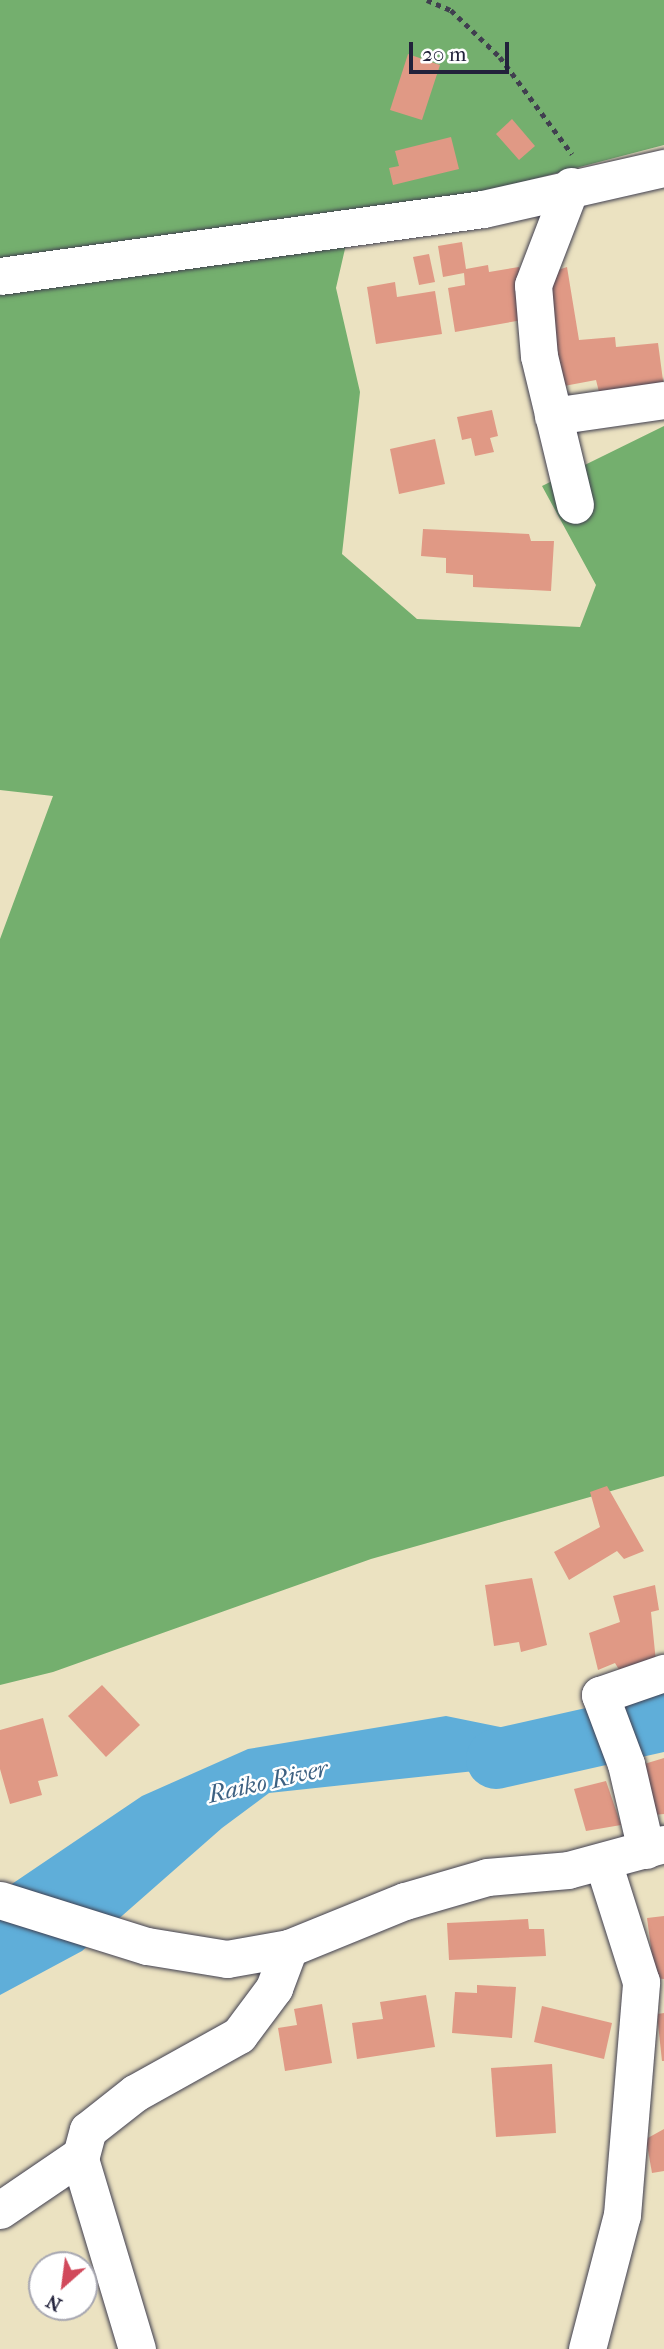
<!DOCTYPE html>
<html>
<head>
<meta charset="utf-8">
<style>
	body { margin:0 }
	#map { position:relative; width:664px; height:2349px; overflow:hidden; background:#ebe2c1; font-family:"IM FELL French Canon",serif }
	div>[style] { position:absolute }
	.forest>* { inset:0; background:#74af6e }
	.water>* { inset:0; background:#5faed9 }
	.river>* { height:60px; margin:-30px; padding:0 30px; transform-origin:30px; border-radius:30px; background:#5faed9 }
	.building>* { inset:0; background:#e09985 }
	.path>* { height:4.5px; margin-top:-2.25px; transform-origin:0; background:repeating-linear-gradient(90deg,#403f4f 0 5px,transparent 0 10px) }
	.roads { filter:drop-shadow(0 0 2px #403f4f) drop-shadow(0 0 2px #403f4f) }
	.minor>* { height:37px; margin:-18.5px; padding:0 18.5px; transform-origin:18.5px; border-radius:18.5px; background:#fff }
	span { translate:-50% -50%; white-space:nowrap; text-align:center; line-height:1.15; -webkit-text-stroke:5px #fff; paint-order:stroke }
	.water-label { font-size:24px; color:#3d6182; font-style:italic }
	.north { position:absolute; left:28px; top:2251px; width:70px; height:70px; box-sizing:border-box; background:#fff; border:2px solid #a7a7b1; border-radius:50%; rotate:208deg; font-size:19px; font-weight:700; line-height:28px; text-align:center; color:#22223b }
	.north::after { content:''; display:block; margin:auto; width:24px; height:32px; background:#d1495b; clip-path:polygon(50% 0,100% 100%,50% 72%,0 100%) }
	.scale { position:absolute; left:409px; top:42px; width:100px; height:32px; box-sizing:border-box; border:4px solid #22223b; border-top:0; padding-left:9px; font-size:21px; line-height:24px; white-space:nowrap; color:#22223b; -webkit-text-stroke:5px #fff; paint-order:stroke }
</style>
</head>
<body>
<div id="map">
	<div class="forest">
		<div style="clip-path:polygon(0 0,664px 0,664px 145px,350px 227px,336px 288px,360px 392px,342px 554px,417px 619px,580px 627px,596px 585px,542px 486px,664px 426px,664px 1476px,371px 1559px,53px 1672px,0 1685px,0 939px,53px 796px,0 790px)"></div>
	</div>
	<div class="water">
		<div style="clip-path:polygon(446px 1716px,575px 1742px,558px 1762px,269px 1793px,222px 1828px,82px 1951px,0 1995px,0 1892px,142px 1796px,248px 1749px)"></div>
	</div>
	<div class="river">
		<div style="left:496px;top:1759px;width:172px;rotate:-12.7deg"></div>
	</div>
	<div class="building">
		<div style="clip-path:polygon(408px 54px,440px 65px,422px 120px,390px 110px)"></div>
		<div style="clip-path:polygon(512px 119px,535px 146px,519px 160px,496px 134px)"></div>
		<div style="clip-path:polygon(451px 137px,459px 169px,393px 185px,389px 168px,399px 166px,395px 151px)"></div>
		<div style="clip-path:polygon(462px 242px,466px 269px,488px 265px,489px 272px,519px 267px,528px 319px,455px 332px,448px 288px,465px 285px,464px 273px,443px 277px,438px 246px)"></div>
		<div style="clip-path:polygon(429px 254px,435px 282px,419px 285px,413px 257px)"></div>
		<div style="clip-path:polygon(567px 267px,579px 340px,615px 337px,616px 347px,658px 343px,664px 388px,599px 392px,596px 380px,564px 386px,548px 300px,555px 271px)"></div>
		<div style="clip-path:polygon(395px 282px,397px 297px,435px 291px,442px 334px,376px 344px,367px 287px)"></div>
		<div style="clip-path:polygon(492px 410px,498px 436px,490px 438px,494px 452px,475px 456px,471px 438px,462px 440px,457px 417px)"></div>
		<div style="clip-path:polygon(435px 439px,445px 484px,399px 494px,390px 449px)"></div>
		<div style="clip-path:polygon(423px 529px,529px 534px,531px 541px,554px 541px,551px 591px,473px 587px,473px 575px,446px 573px,446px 558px,421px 556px)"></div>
		<div style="clip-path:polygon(607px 1486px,644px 1551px,624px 1559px,617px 1551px,569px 1580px,554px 1552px,600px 1527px,590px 1492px)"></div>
		<div style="clip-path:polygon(532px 1578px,547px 1645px,521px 1652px,519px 1642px,494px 1646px,485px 1585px)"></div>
		<div style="clip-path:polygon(655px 1585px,659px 1610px,651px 1612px,656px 1662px,621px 1673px,615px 1663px,598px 1670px,589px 1633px,620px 1622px,613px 1596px)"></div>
		<div style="clip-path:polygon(102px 1685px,140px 1725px,106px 1757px,68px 1716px)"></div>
		<div style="clip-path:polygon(43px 1718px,58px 1776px,38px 1781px,42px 1795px,10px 1804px,0 1769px,0 1730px)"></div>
		<div style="clip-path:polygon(664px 1758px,664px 1814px,653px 1815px,641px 1765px)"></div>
		<div style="clip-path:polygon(606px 1781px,621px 1825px,586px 1831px,574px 1789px)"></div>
		<div style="clip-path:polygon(664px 1916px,664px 1979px,655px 1978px,647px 1918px)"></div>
		<div style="clip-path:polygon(528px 1919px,529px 1929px,544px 1929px,546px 1956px,449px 1960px,447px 1923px)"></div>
		<div style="clip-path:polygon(477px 1985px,516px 1987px,512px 2038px,452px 2033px,455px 1992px,477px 1993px)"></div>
		<div style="clip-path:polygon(426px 1995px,435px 2047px,357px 2059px,352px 2023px,383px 2019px,380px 2002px)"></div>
		<div style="clip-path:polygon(322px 2004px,332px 2063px,285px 2071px,278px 2028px,297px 2025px,294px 2009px)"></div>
		<div style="clip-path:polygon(542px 2006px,612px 2023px,604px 2059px,534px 2042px)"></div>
		<div style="clip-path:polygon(664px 2013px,664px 2061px,662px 2061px,657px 2014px)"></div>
		<div style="clip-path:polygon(552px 2064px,556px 2133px,496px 2137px,491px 2068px)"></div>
		<div style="clip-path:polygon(664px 2129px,664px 2171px,652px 2173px,646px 2139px)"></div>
	</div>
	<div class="path">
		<div style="left:427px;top:0;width:26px;rotate:23deg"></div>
		<div style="left:451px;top:10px;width:68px;rotate:43.8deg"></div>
		<div style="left:500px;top:57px;width:121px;rotate:53.4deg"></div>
	</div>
	<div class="roads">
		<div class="minor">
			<div style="left:571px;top:186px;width:106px;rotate:111deg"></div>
			<div style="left:533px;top:285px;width:71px;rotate:85.2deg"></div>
			<div style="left:539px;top:356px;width:153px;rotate:76.4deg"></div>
			<div style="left:0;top:276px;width:488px;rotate:-7.9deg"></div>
			<div style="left:483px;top:209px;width:186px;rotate:-12.8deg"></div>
			<div style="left:553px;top:416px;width:112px;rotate:-8.2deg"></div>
			<div style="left:646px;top:1850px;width:88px;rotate:-103.1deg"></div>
			<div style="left:626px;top:1764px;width:74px;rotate:-110.6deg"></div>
			<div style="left:600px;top:1695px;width:68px;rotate:-19deg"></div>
			<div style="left:0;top:1900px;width:154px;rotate:17.4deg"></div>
			<div style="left:147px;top:1946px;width:81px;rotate:9.2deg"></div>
			<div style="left:227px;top:1959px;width:63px;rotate:-10.1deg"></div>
			<div style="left:289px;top:1948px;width:125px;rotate:-22.1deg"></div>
			<div style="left:405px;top:1901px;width:85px;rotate:-16.3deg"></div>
			<div style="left:487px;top:1877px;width:81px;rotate:-4.9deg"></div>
			<div style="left:568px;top:1870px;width:99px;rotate:-15.2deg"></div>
			<div style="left:0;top:2210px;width:98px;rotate:-34.2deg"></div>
			<div style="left:137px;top:2349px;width:198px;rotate:-106.7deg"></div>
			<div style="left:80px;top:2159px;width:30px;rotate:-75deg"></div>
			<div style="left:88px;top:2130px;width:60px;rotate:-38.2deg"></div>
			<div style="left:135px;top:2093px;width:119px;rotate:-29.1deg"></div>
			<div style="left:239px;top:2035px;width:59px;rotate:-53.3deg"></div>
			<div style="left:274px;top:1988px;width:43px;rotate:-69.4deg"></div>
			<div style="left:587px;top:2349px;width:138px;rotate:-75.4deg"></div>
			<div style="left:622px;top:2215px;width:234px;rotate:-85.3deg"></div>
			<div style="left:641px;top:1982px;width:126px;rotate:-107.6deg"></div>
		</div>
	</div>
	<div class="water-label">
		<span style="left:268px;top:1782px;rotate:-13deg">Raiko River</span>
	</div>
	<div class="north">N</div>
	<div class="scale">20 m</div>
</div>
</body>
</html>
